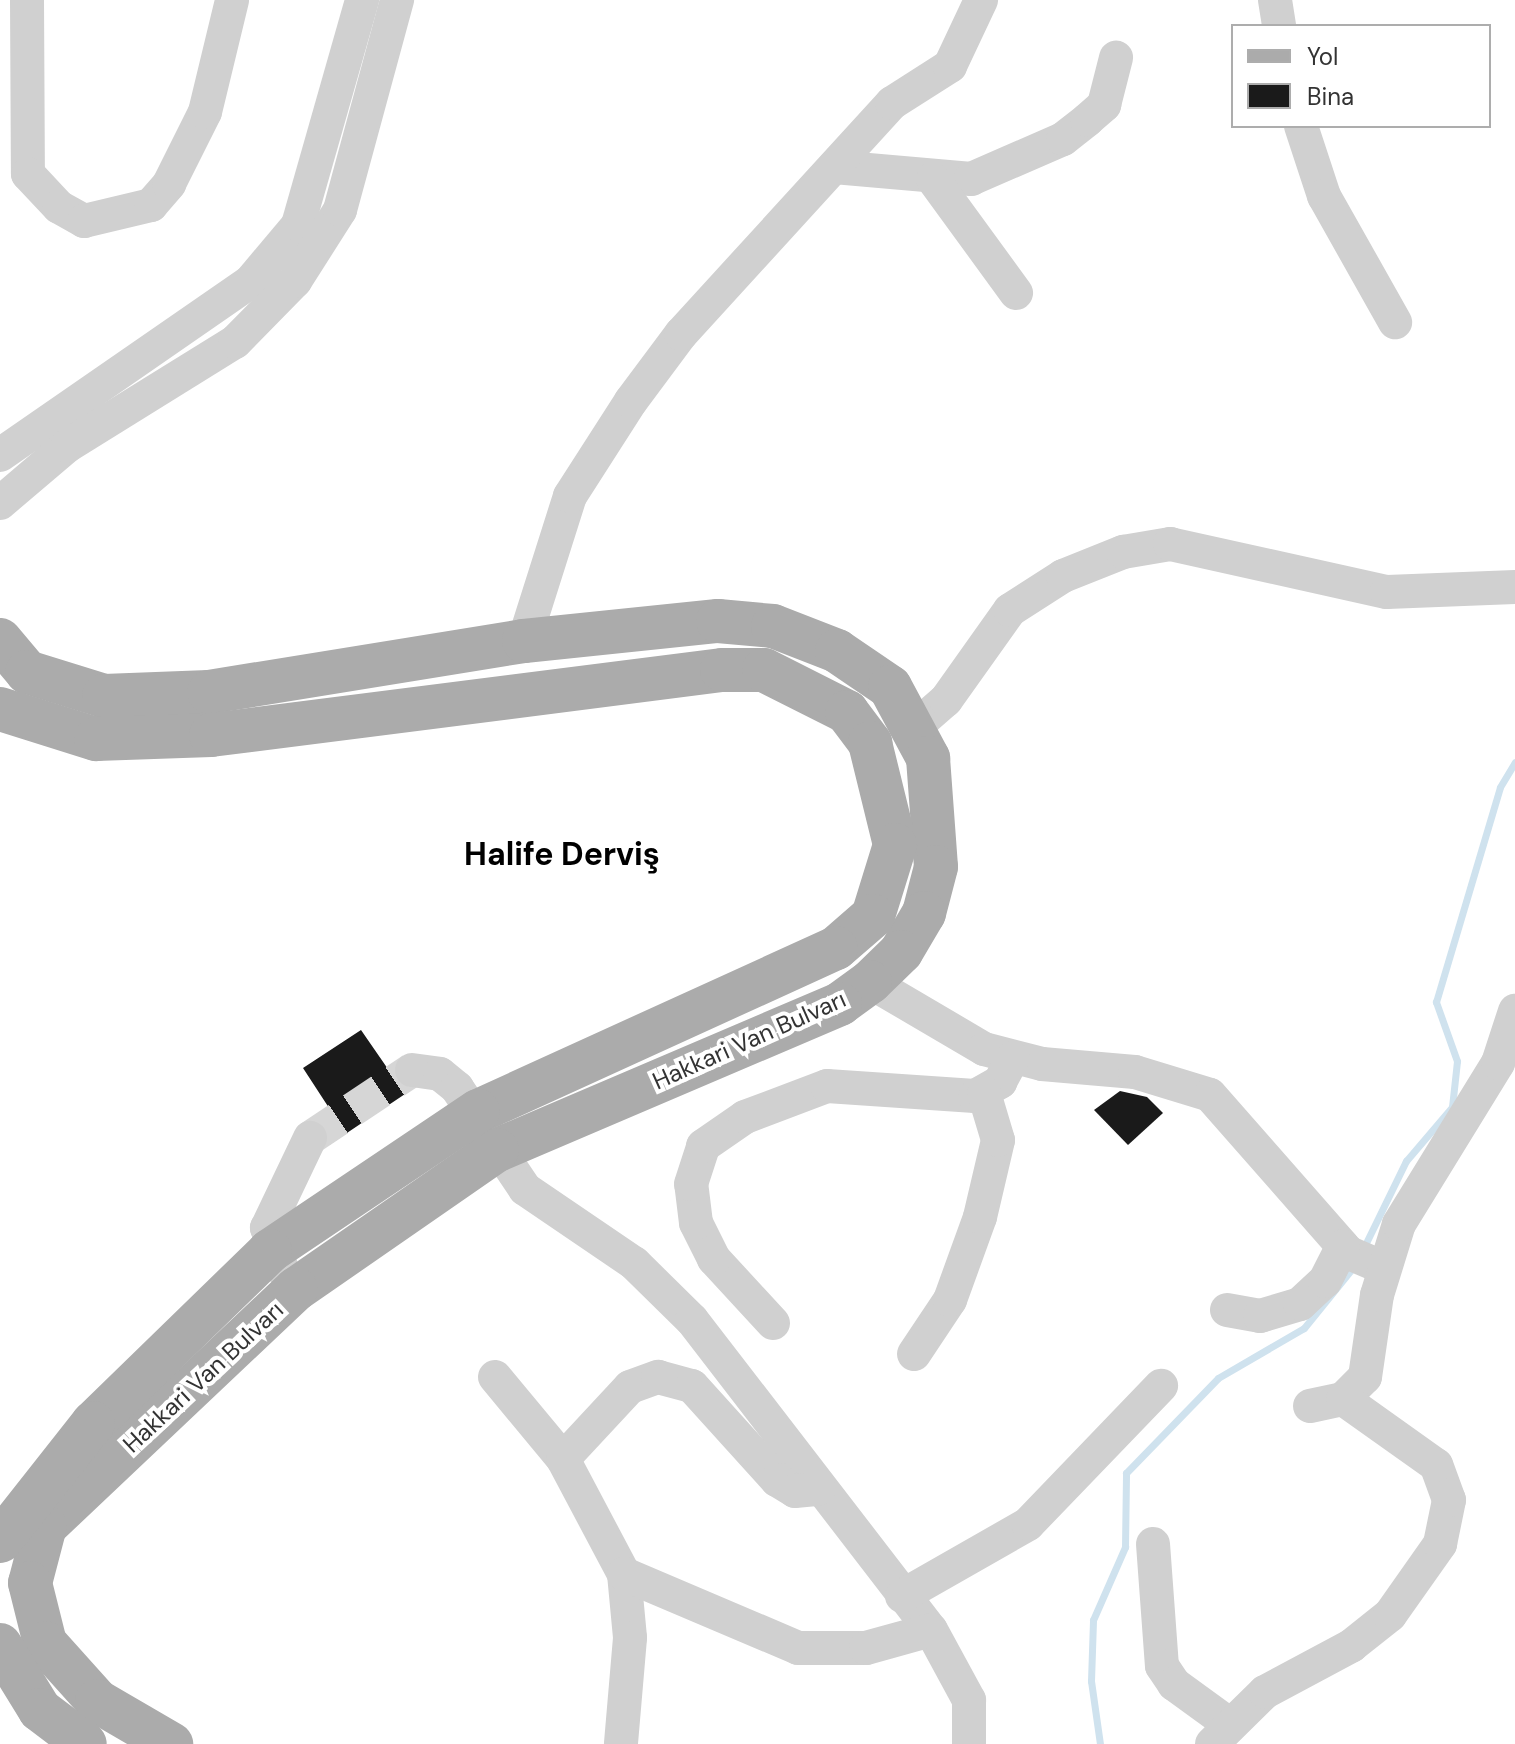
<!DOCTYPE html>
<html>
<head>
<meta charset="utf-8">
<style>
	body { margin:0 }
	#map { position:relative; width:1515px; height:1744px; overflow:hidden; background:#fff; font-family:"DM Sans",sans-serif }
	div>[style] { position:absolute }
	.stream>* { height:7px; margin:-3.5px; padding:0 3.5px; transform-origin:3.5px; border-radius:3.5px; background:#cfe2ee }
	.building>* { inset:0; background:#1a1a1a }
	.minor-tunnel>* { height:34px; margin-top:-17px; transform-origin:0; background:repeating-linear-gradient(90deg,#d6d6d6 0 34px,transparent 0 51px) }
	.minor>* { height:34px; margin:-17px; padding:0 17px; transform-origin:17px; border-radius:17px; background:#d0d0d0 }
	.major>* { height:44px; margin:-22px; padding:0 22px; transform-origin:22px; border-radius:22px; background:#ababab }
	span { translate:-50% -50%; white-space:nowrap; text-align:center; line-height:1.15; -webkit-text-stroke:8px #fff; paint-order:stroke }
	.street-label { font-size:24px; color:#333 }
	.district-label { font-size:32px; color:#000; font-weight:700 }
	.legend { position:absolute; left:1231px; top:24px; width:260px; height:104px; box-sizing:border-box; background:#fff; border:2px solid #adadad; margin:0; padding:10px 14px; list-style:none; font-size:24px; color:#333 }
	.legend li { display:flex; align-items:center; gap:16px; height:40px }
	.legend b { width:40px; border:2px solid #adadad }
</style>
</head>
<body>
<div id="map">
	<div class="stream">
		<div style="left:1364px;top:1247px;width:96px;rotate:-64deg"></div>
		<div style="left:1406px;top:1161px;width:71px;rotate:-49.6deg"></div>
		<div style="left:1452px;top:1107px;width:46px;rotate:-83.8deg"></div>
		<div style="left:1457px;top:1061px;width:63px;rotate:-109.6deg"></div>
		<div style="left:1436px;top:1002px;width:224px;rotate:-73.4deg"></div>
		<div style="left:1500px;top:787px;width:29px;rotate:-59deg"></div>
		<div style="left:1100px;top:1744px;width:64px;rotate:-98.1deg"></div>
		<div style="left:1091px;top:1681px;width:61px;rotate:-88.1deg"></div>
		<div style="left:1093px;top:1620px;width:80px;rotate:-66.3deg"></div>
		<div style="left:1125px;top:1547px;width:74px;rotate:-89.2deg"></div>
		<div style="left:1126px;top:1473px;width:132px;rotate:-45.9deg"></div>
		<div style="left:1218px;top:1378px;width:99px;rotate:-30.2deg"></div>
		<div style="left:1304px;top:1328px;width:81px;rotate:-51deg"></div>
	</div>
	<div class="building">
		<div style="clip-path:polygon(361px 1030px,399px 1085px,411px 1090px,329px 1145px,318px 1120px,331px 1111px,303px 1068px)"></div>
		<div style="clip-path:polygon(1120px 1091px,1147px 1097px,1163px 1113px,1128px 1145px,1094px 1110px)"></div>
	</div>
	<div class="minor-tunnel">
		<div style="left:310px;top:1138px;width:123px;rotate:-33.7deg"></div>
	</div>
	<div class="minor">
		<div style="left:27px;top:0;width:174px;rotate:89.7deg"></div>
		<div style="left:28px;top:174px;width:45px;rotate:46.8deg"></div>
		<div style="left:59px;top:207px;width:29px;rotate:29deg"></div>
		<div style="left:84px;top:221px;width:69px;rotate:-13.4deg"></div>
		<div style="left:151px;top:205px;width:28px;rotate:-49deg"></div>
		<div style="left:169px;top:184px;width:80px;rotate:-63.4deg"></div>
		<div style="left:205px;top:112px;width:115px;rotate:-76.4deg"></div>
		<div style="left:1275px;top:0;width:26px;rotate:81deg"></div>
		<div style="left:1301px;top:126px;width:74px;rotate:71.8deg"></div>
		<div style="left:1324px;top:196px;width:145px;rotate:60.6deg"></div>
		<div style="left:834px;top:167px;width:138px;rotate:5deg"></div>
		<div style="left:971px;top:179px;width:100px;rotate:-23.5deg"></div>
		<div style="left:1063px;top:139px;width:31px;rotate:-38deg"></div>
		<div style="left:1087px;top:120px;width:23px;rotate:-41deg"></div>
		<div style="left:1104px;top:105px;width:49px;rotate:-75.7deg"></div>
		<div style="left:933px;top:179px;width:141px;rotate:53.9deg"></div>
		<div style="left:0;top:455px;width:305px;rotate:-34.7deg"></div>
		<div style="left:251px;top:281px;width:73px;rotate:-50deg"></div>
		<div style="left:298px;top:225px;width:234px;rotate:-74.1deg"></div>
		<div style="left:0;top:503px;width:88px;rotate:-40.4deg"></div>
		<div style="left:67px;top:446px;width:198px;rotate:-31.8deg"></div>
		<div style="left:235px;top:342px;width:86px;rotate:-45.5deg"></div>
		<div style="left:295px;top:281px;width:84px;rotate:-57.6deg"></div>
		<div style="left:340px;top:210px;width:218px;rotate:-74.8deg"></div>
		<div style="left:524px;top:641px;width:152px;rotate:-72.4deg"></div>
		<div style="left:570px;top:496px;width:113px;rotate:-57.3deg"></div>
		<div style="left:631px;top:401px;width:84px;rotate:-53.3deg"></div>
		<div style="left:681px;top:334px;width:313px;rotate:-47.6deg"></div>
		<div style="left:892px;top:103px;width:69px;rotate:-32.5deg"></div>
		<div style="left:950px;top:66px;width:73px;rotate:-64.8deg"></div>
		<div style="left:915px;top:727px;width:41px;rotate:-41.1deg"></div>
		<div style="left:946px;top:700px;width:110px;rotate:-54.6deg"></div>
		<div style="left:1010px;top:610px;width:63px;rotate:-32.7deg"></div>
		<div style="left:1063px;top:576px;width:65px;rotate:-21.8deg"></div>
		<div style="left:1123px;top:552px;width:48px;rotate:-9.7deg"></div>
		<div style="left:1170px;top:544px;width:222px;rotate:12.5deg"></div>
		<div style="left:1387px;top:592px;width:128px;rotate:-2.2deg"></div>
		<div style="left:870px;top:982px;width:132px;rotate:30.4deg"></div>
		<div style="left:984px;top:1049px;width:60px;rotate:14.5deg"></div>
		<div style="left:1042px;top:1064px;width:93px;rotate:4.9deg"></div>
		<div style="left:1135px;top:1072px;width:78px;rotate:17deg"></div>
		<div style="left:1210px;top:1095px;width:210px;rotate:48.7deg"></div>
		<div style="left:1349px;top:1253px;width:38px;rotate:23deg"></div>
		<div style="left:412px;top:1070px;width:28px;rotate:8deg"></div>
		<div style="left:440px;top:1074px;width:22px;rotate:39deg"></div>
		<div style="left:457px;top:1088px;width:122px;rotate:56deg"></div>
		<div style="left:525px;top:1189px;width:132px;rotate:34.2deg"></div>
		<div style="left:634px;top:1263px;width:81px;rotate:44.5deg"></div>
		<div style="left:692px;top:1320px;width:391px;rotate:52.4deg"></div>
		<div style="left:931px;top:1630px;width:80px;rotate:61.5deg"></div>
		<div style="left:969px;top:1700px;width:44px;rotate:90deg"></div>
		<div style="left:282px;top:1269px;width:44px;rotate:-110.1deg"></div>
		<div style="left:267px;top:1228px;width:100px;rotate:-64.5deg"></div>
		<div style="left:1227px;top:1310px;width:34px;rotate:10deg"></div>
		<div style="left:1260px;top:1316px;width:42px;rotate:-16.7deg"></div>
		<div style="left:1300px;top:1304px;width:34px;rotate:-43deg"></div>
		<div style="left:1325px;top:1281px;width:39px;rotate:-63deg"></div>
		<div style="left:773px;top:1323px;width:87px;rotate:-132.7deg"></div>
		<div style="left:714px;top:1259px;width:40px;rotate:-116.6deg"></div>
		<div style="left:696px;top:1223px;width:39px;rotate:-97deg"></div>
		<div style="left:691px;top:1184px;width:40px;rotate:-72deg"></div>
		<div style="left:703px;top:1146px;width:51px;rotate:-34.6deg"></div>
		<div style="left:745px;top:1117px;width:88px;rotate:-20.7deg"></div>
		<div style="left:827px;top:1086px;width:148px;rotate:3.9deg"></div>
		<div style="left:975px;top:1096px;width:29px;rotate:-29deg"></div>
		<div style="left:1000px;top:1082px;width:27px;rotate:-62deg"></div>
		<div style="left:914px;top:1354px;width:65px;rotate:-56.3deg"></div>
		<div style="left:950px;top:1300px;width:88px;rotate:-70.1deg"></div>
		<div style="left:980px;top:1217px;width:79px;rotate:-76.8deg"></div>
		<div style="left:998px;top:1140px;width:49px;rotate:-106.6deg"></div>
		<div style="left:495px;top:1377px;width:107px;rotate:50.3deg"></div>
		<div style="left:563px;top:1459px;width:130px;rotate:62.1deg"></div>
		<div style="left:624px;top:1574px;width:64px;rotate:84.6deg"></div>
		<div style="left:630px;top:1638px;width:106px;rotate:94.9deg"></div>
		<div style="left:1310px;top:1406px;width:34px;rotate:-12deg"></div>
		<div style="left:1343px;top:1399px;width:31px;rotate:-45deg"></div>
		<div style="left:1365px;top:1377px;width:83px;rotate:-81.7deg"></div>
		<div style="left:1377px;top:1295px;width:74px;rotate:-72.8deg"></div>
		<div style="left:1399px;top:1224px;width:189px;rotate:-58.4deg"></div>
		<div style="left:1498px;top:1063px;width:55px;rotate:-71.9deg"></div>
		<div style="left:563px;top:1459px;width:98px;rotate:-47.1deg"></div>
		<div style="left:630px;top:1387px;width:30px;rotate:-20deg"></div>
		<div style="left:658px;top:1377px;width:35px;rotate:15deg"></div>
		<div style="left:692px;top:1386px;width:127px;rotate:47.9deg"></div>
		<div style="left:777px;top:1480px;width:21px;rotate:31deg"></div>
		<div style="left:795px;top:1491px;width:24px;rotate:-5deg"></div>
		<div style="left:1153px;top:1544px;width:122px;rotate:85.8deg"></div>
		<div style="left:1162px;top:1666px;width:22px;rotate:56deg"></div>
		<div style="left:1174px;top:1684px;width:68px;rotate:36deg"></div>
		<div style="left:624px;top:1574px;width:189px;rotate:23deg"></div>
		<div style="left:798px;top:1648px;width:68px"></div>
		<div style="left:866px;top:1648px;width:67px;rotate:-15.5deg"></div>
		<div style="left:902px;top:1596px;width:145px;rotate:-29.7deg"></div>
		<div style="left:1028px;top:1524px;width:192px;rotate:-46.1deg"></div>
		<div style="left:1212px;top:1744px;width:74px;rotate:-44.5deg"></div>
		<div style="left:1265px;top:1692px;width:98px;rotate:-28.1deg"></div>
		<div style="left:1351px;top:1646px;width:50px;rotate:-38.5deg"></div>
		<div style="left:1390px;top:1615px;width:87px;rotate:-54.8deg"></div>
		<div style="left:1440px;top:1544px;width:45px;rotate:-78.4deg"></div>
		<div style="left:1449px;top:1500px;width:37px;rotate:-110deg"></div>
		<div style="left:1436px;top:1465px;width:114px;rotate:-144.6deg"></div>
	</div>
	<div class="major">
		<div style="left:0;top:640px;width:42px;rotate:49.8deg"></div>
		<div style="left:27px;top:672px;width:81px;rotate:17.3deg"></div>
		<div style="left:104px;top:696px;width:105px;rotate:-2.2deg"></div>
		<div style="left:209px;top:692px;width:319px;rotate:-9.2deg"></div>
		<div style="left:524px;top:641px;width:195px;rotate:-5.9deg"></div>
		<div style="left:718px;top:621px;width:55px;rotate:5.2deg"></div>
		<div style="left:773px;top:626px;width:69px;rotate:21.3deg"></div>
		<div style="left:837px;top:651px;width:64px;rotate:34.2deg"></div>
		<div style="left:890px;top:687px;width:81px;rotate:61.8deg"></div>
		<div style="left:928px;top:758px;width:109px;rotate:85.8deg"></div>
		<div style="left:936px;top:867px;width:48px;rotate:104.6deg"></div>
		<div style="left:924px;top:913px;width:45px;rotate:120.5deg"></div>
		<div style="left:901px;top:952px;width:43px;rotate:135.9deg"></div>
		<div style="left:870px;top:982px;width:37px;rotate:144deg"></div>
		<div style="left:840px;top:1004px;width:373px;rotate:156.9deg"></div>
		<div style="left:497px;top:1150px;width:244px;rotate:145.3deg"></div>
		<div style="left:296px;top:1289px;width:345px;rotate:136.6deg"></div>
		<div style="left:45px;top:1526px;width:59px;rotate:104.7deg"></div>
		<div style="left:30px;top:1583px;width:62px;rotate:76deg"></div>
		<div style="left:45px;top:1643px;width:78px;rotate:48.1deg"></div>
		<div style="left:97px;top:1701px;width:86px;rotate:30.2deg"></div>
		<div style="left:0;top:709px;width:101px;rotate:17.4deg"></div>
		<div style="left:96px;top:739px;width:115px;rotate:-2deg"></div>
		<div style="left:211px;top:735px;width:515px;rotate:-7.25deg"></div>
		<div style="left:722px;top:670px;width:42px"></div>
		<div style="left:764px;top:670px;width:93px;rotate:26.8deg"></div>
		<div style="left:847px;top:712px;width:39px;rotate:53deg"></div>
		<div style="left:870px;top:743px;width:105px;rotate:76.2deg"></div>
		<div style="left:895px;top:845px;width:74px;rotate:107.2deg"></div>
		<div style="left:873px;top:916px;width:49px;rotate:139.1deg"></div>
		<div style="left:836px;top:948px;width:393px;rotate:155.5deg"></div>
		<div style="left:478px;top:1111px;width:251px;rotate:146.1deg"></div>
		<div style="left:270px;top:1251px;width:247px;rotate:135.8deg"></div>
		<div style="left:93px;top:1423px;width:150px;rotate:128.2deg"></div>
		<div style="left:0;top:1645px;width:76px;rotate:58.4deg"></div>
		<div style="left:40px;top:1710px;width:56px;rotate:37.1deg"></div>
	</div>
	<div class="street-label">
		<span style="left:749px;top:1040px;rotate:-24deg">Hakkari Van Bulvarı</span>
		<span style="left:203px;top:1377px;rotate:-43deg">Hakkari Van Bulvarı</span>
	</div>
	<div class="district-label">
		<span style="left:562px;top:854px">Halife Derviş</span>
	</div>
	<ul class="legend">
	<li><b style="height:10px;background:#ababab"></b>Yol</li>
	<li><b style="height:22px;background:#1a1a1a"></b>Bina</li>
	</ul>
</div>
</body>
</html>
